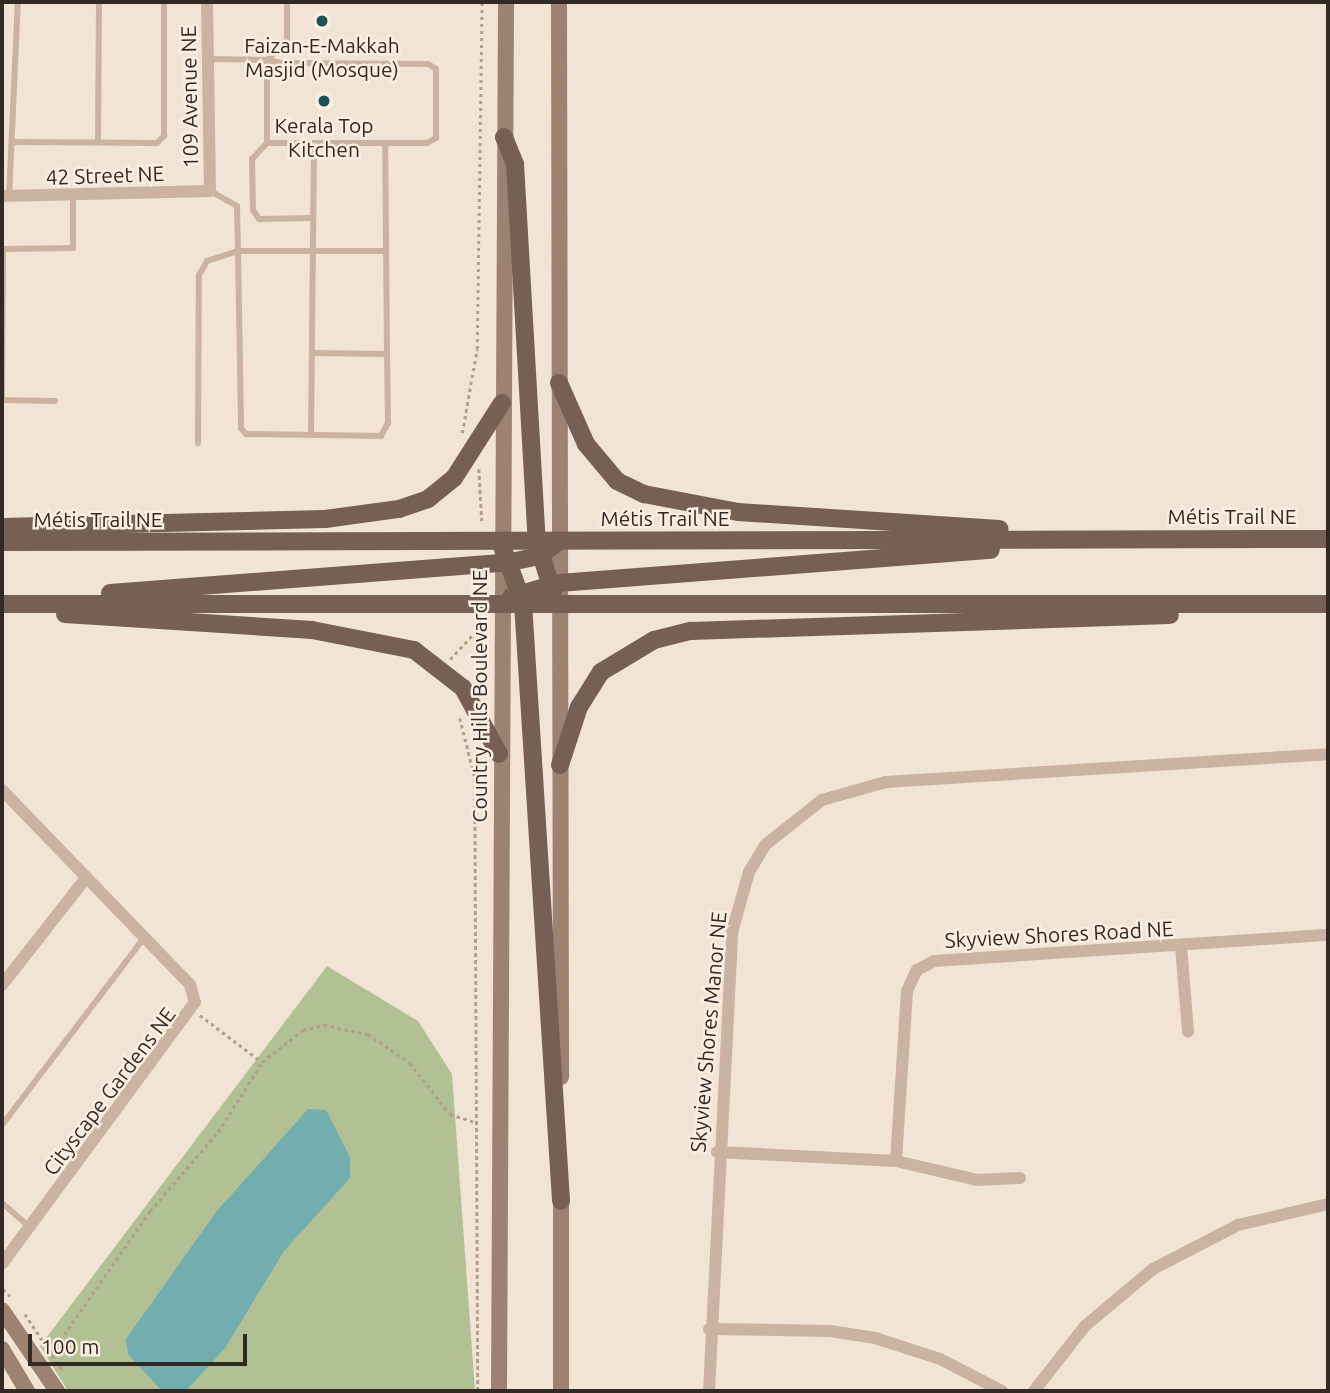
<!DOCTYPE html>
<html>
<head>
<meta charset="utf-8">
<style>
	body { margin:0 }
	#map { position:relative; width:1330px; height:1393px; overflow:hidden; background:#f2e4d4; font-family:Ubuntu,sans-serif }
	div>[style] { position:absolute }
	.green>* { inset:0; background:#b1c194 }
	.water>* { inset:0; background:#72adb0 }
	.path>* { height:2.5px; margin-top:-1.25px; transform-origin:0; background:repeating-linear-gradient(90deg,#b59d8b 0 3.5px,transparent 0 7px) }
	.lane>* { height:6px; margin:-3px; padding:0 3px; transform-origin:3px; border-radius:3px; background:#cab3a0 }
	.street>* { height:12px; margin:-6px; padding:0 6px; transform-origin:6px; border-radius:6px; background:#cab3a0 }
	.secondary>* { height:16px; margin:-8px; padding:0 8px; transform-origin:8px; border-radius:8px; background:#9d8272 }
	.primary>* { height:18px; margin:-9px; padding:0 9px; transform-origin:9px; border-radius:9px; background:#766054 }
	.dots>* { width:19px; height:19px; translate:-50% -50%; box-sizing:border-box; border:4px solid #faeee0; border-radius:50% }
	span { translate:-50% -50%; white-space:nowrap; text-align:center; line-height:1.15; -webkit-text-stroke:5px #faeee0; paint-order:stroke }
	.poi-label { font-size:21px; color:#332924 }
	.street-label { font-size:21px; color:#332924 }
	.frame { position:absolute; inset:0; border:4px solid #332924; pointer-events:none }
	.scale { position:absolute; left:28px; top:1334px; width:219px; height:32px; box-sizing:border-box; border:4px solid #332924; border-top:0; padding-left:9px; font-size:21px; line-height:24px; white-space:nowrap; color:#332924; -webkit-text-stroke:5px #faeee0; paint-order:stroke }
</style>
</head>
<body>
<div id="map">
	<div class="green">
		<div style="clip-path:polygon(327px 966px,418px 1021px,452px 1074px,475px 1391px,68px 1391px,40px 1346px)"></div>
	</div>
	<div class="water">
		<div style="clip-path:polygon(308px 1109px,326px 1110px,350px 1157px,350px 1178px,284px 1251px,225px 1348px,186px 1391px,162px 1391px,128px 1354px,126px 1339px,216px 1212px)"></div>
	</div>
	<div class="path">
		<div style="left:462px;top:433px;width:85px;rotate:-79.9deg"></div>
		<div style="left:477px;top:349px;width:347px;rotate:-89.2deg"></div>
		<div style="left:479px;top:469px;width:52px;rotate:86.7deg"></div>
		<div style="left:450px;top:659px;width:45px;rotate:-46.8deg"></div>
		<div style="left:460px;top:718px;width:62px;rotate:76deg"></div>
		<div style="left:475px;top:778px;width:613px;rotate:89.72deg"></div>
		<div style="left:200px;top:1015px;width:78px;rotate:37.2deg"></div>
		<div style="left:3px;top:1289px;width:10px;rotate:45deg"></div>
		<div style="left:25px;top:1314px;width:67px;rotate:56.5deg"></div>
		<div style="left:52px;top:1352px;width:172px;rotate:-55.2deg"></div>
		<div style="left:150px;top:1211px;width:104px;rotate:-49.3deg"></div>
		<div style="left:218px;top:1132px;width:83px;rotate:-57.8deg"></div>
		<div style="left:262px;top:1062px;width:52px;rotate:-38deg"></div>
		<div style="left:303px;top:1030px;width:22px;rotate:-13deg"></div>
		<div style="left:324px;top:1025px;width:45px;rotate:11.6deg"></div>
		<div style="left:368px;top:1034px;width:51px;rotate:34.6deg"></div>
		<div style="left:410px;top:1063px;width:65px;rotate:51.9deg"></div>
		<div style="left:450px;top:1114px;width:28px;rotate:18deg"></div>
	</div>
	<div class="lane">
		<div style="left:209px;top:59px;width:58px;rotate:1deg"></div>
		<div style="left:267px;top:60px;width:14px;rotate:12deg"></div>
		<div style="left:281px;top:63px;width:147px;rotate:0.4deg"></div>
		<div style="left:428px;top:64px;width:9px;rotate:32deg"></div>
		<div style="left:436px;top:69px;width:69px;rotate:90deg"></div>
		<div style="left:436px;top:138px;width:10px;rotate:151deg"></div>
		<div style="left:427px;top:143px;width:160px;rotate:180deg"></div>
		<div style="left:267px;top:143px;width:83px;rotate:-90deg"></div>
		<div style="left:267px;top:60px;width:28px;rotate:-45deg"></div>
		<div style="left:287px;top:40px;width:38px;rotate:-90deg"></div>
		<div style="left:16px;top:142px;width:141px;rotate:0.4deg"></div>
		<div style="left:157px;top:143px;width:10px;rotate:-45deg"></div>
		<div style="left:164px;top:136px;width:134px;rotate:-90deg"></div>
		<div style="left:98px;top:142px;width:140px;rotate:-89.6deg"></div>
		<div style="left:267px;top:143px;width:22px;rotate:133deg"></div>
		<div style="left:252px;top:159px;width:51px;rotate:88.9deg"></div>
		<div style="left:253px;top:210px;width:11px;rotate:56deg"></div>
		<div style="left:259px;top:219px;width:54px;rotate:-1.1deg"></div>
		<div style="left:9px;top:197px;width:195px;rotate:-87.4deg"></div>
		<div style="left:2px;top:249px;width:71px;rotate:-0.8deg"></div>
		<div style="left:73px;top:248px;width:51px;rotate:-90deg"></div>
		<div style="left:386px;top:251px;width:148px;rotate:180deg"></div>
		<div style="left:238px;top:251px;width:177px;rotate:89deg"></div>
		<div style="left:241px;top:428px;width:8px;rotate:50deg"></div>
		<div style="left:246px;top:434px;width:135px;rotate:0.8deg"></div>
		<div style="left:381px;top:436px;width:15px;rotate:-62deg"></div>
		<div style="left:388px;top:423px;width:69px;rotate:-90.8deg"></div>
		<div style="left:312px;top:353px;width:75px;rotate:0.8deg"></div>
		<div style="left:387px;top:354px;width:210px;rotate:-90.5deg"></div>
		<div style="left:2px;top:400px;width:151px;rotate:-89.6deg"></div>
		<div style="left:2px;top:400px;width:53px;rotate:1.1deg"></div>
		<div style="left:311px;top:434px;width:291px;rotate:-89.4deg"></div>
		<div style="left:198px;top:443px;width:168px;rotate:-89.7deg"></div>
		<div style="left:199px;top:275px;width:16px;rotate:-60deg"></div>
		<div style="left:207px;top:261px;width:33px;rotate:-18deg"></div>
		<div style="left:238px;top:251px;width:45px;rotate:-91.3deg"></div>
		<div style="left:237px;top:206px;width:31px;rotate:-151deg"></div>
		<div style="left:2px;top:1125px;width:233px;rotate:-52.8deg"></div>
		<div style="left:2px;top:1203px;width:37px;rotate:41deg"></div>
	</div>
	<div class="street">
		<div style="left:2px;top:196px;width:208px;rotate:-1.4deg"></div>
		<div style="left:210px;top:191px;width:189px;rotate:-90.9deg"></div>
		<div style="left:2px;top:790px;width:271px;rotate:46deg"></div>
		<div style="left:190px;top:985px;width:18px;rotate:74deg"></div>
		<div style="left:195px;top:1002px;width:325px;rotate:126.4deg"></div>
		<div style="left:1181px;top:946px;width:86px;rotate:85.3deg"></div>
		<div style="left:2px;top:985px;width:136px;rotate:-51.9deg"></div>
		<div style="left:717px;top:1152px;width:179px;rotate:2.9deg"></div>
		<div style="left:896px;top:1161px;width:170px;rotate:-86.3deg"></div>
		<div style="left:907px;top:991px;width:23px;rotate:-65deg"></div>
		<div style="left:917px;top:970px;width:19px;rotate:-28deg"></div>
		<div style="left:934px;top:961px;width:395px;rotate:-3.8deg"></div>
		<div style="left:896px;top:1161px;width:83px;rotate:13.2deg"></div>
		<div style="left:977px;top:1180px;width:43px;rotate:-2.7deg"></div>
		<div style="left:709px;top:1329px;width:121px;rotate:0.9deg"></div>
		<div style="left:830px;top:1331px;width:46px;rotate:8.8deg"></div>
		<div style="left:875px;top:1338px;width:68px;rotate:17.9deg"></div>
		<div style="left:940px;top:1359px;width:70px;rotate:27.3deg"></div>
		<div style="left:709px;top:1391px;width:460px;rotate:-87.1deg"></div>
		<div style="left:732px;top:932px;width:62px;rotate:-74.2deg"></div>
		<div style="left:749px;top:872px;width:31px;rotate:-59deg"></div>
		<div style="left:765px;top:845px;width:73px;rotate:-38.3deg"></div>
		<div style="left:822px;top:800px;width:66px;rotate:-15.7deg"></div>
		<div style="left:886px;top:782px;width:443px;rotate:-3.6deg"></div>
		<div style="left:1034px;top:1391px;width:83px;rotate:-51.9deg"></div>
		<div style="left:1085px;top:1326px;width:89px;rotate:-40deg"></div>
		<div style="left:1153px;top:1269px;width:96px;rotate:-27.4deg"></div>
		<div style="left:1238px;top:1225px;width:92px;rotate:-13.1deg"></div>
	</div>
	<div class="secondary">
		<div style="left:559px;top:2px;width:1075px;rotate:89.89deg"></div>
		<div style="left:561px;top:1191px;width:200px;rotate:90deg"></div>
		<div style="left:2px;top:1310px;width:98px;rotate:55.8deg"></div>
		<div style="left:2px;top:1349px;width:49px;rotate:59.2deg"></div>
		<div style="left:499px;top:1391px;width:1389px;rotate:-89.71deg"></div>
	</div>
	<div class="primary">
		<div style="left:504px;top:137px;width:29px;rotate:68deg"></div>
		<div style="left:515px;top:164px;width:378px;rotate:86.7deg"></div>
		<div style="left:537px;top:541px;width:54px;rotate:72.9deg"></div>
		<div style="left:559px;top:383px;width:67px;rotate:66.1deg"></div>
		<div style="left:586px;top:444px;width:48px;rotate:50deg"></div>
		<div style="left:617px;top:481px;width:30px;rotate:26deg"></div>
		<div style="left:644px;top:494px;width:96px;rotate:10.8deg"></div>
		<div style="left:738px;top:512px;width:262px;rotate:3.7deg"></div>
		<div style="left:2px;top:527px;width:323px;rotate:-1.4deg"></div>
		<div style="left:325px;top:519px;width:75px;rotate:-7.7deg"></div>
		<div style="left:399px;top:509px;width:31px;rotate:-19deg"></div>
		<div style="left:428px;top:499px;width:33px;rotate:-39deg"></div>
		<div style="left:454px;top:478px;width:89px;rotate:-57.4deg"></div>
		<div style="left:500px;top:541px;width:66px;rotate:69.6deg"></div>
		<div style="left:523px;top:603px;width:599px;rotate:86.36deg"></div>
		<div style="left:2px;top:542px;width:1326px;rotate:-0.13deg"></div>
		<div style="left:110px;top:593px;width:402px;rotate:-4.4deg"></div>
		<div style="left:511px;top:562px;width:30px;rotate:-12deg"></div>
		<div style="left:540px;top:556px;width:24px;rotate:-38deg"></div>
		<div style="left:511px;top:597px;width:50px;rotate:-16.3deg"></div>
		<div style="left:559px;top:583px;width:433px;rotate:-4.4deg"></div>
		<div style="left:2px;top:604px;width:1326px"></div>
		<div style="left:65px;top:614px;width:248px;rotate:3.7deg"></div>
		<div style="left:312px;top:630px;width:104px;rotate:11.1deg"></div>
		<div style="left:414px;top:650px;width:62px;rotate:37.8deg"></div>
		<div style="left:463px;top:688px;width:75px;rotate:61.4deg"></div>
		<div style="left:560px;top:765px;width:61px;rotate:-71.9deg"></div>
		<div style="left:579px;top:707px;width:41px;rotate:-57.8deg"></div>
		<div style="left:601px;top:672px;width:62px;rotate:-31.1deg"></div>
		<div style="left:654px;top:640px;width:38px;rotate:-14deg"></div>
		<div style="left:691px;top:631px;width:479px;rotate:-1.9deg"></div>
	</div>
	<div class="dots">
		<div style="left:322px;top:21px;background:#185256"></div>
		<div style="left:324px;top:101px;background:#185256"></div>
	</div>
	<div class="poi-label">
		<span style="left:322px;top:57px">Faizan-E-Makkah<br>Masjid (Mosque)</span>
		<span style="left:324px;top:137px">Kerala Top<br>Kitchen</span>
	</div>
	<div class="street-label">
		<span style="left:189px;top:97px;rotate:-91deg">109 Avenue NE</span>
		<span style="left:105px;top:175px;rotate:-2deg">42 Street NE</span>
		<span style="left:1232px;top:516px">Métis Trail NE</span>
		<span style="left:665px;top:518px">Métis Trail NE</span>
		<span style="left:98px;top:519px">Métis Trail NE</span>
		<span style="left:479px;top:696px;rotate:-90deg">Country Hills Boulevard NE</span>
		<span style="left:1059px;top:934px;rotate:-3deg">Skyview Shores Road NE</span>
		<span style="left:708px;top:1032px;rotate:-85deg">Skyview Shores Manor NE</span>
		<span style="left:109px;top:1091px;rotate:-53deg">Cityscape Gardens NE</span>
	</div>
	<div class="frame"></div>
	<div class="scale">100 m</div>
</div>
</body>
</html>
